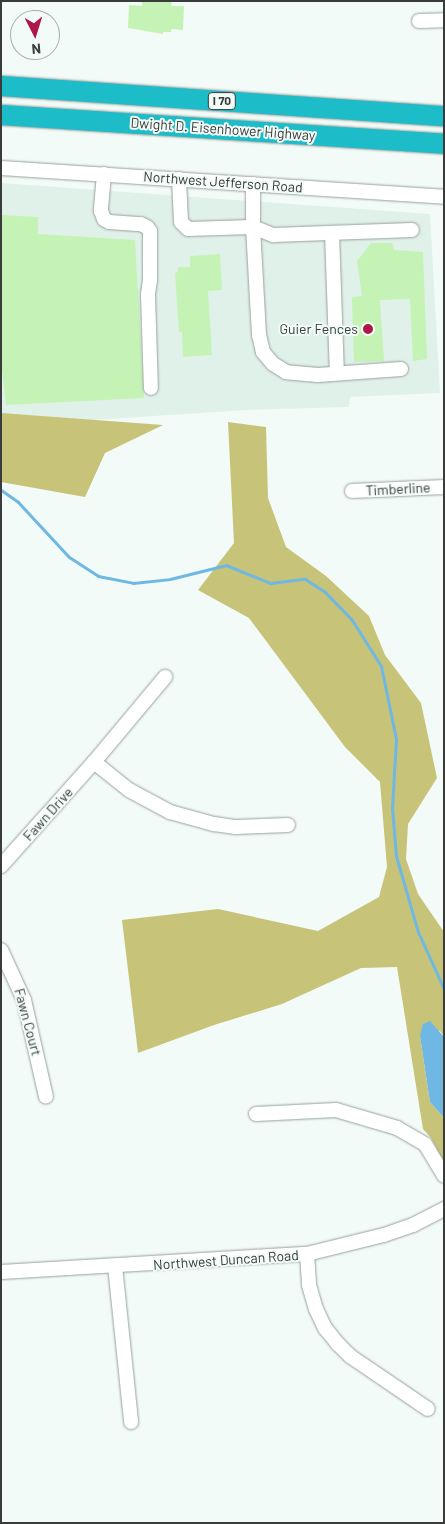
<!DOCTYPE html>
<html>
<head>
<meta charset="utf-8">
<style>
	body { margin:0 }
	#map { position:relative; width:445px; height:1524px; overflow:hidden; background:#f2fbf7; font-family:Barlow,sans-serif }
	div>[style] { position:absolute }
	.built>* { inset:0; background:#e0f1ea }
	.forest>* { inset:0; background:#c7c379 }
	.water>* { inset:0; background:#6eb8e3 }
	.stream>* { height:3px; margin:-1.5px; padding:0 1.5px; transform-origin:1.5px; border-radius:1.5px; background:#6eb8e3 }
	.building>* { inset:0; background:#c4f3b5 }
	.roads { filter:drop-shadow(0 0 1px #98a19e) drop-shadow(0 0 1px #98a19e) }
	.minor>* { height:14px; margin:-7px; padding:0 7px; transform-origin:7px; border-radius:7px; background:#fff }
	.highway>* { height:20px; margin:-10px; padding:0 10px; transform-origin:10px; border-radius:10px; background:#1cbdc8 }
	.dots>* { width:14px; height:14px; translate:-50% -50%; box-sizing:border-box; border:2px solid #f2fbf7; border-radius:50% }
	span { translate:-50% -50%; white-space:nowrap; text-align:center; line-height:1.15; -webkit-text-stroke:4px #f2fbf7; paint-order:stroke }
	.shield-label span { padding:1px 4px; background:#f2fbf7; border:1px solid; border-radius:4px; -webkit-text-stroke-width:0 }
	.shield-label { font-size:12px; color:#393c3b; font-weight:700 }
	.street-label { font-size:14px; color:#393c3b }
	.poi-label { font-size:14px; color:#393c3b }
	.right { translate:-100% -50%; text-align:right }
	.frame { position:absolute; inset:0; border:2px solid #393c3b; pointer-events:none }
	.north { position:absolute; left:10px; top:10px; width:50px; height:50px; box-sizing:border-box; background:#f2fbf7; border:1px solid #a8afac; border-radius:50%; rotate:175deg; font-size:14px; font-weight:700; line-height:20px; text-align:center; color:#393c3b }
	.north::after { content:''; display:block; margin:auto; width:18px; height:22px; background:#ac1949; clip-path:polygon(50% 0,100% 100%,50% 72%,0 100%) }
</style>
</head>
<body>
<div id="map">
	<div class="built">
		<div style="clip-path:polygon(1px 183px,430px 214px,440px 393px,350px 397px,349px 407px,246px 410px,1px 426px)"></div>
	</div>
	<div class="forest">
		<div style="clip-path:polygon(1px 413px,163px 425px,105px 453px,85px 497px,1px 482px)"></div>
		<div style="clip-path:polygon(228px 422px,266px 427px,268px 498px,286px 547px,326px 576px,369px 616px,385px 655px,421px 703px,437px 778px,408px 824px,406px 859px,418px 894px,444px 932px,444px 1037px,440px 1031px,420px 1036px,430px 1102px,444px 1118px,444px 1162px,431px 1138px,423px 1129px,397px 967px,361px 968px,282px 1004px,214px 1025px,138px 1053px,122px 920px,218px 909px,318px 931px,379px 897px,387px 867px,380px 782px,345px 747px,249px 618px,198px 590px,234px 543px)"></div>
	</div>
	<div class="water">
		<div style="clip-path:polygon(430px 1021px,444px 1037px,444px 1118px,430px 1102px,420px 1036px,423px 1024px)"></div>
	</div>
	<div class="stream">
		<div style="left:1px;top:490px;width:21px;rotate:35deg"></div>
		<div style="left:18px;top:502px;width:75px;rotate:47.2deg"></div>
		<div style="left:69px;top:557px;width:35px;rotate:33deg"></div>
		<div style="left:98px;top:576px;width:36px;rotate:11deg"></div>
		<div style="left:133px;top:583px;width:37px;rotate:-6deg"></div>
		<div style="left:170px;top:579px;width:58px;rotate:-14deg"></div>
		<div style="left:226px;top:565px;width:48px;rotate:22.2deg"></div>
		<div style="left:270px;top:583px;width:35px;rotate:-7deg"></div>
		<div style="left:305px;top:579px;width:24px;rotate:33deg"></div>
		<div style="left:325px;top:592px;width:39px;rotate:46deg"></div>
		<div style="left:352px;top:620px;width:54px;rotate:57.8deg"></div>
		<div style="left:381px;top:666px;width:75px;rotate:78.4deg"></div>
		<div style="left:396px;top:739px;width:69px;rotate:93.3deg"></div>
		<div style="left:392px;top:808px;width:48px;rotate:85.2deg"></div>
		<div style="left:396px;top:856px;width:79px;rotate:73.9deg"></div>
		<div style="left:418px;top:932px;width:63px;rotate:65.5deg"></div>
	</div>
	<div class="building">
		<div style="clip-path:polygon(142px 1px,172px 1px,171px 6px,184px 6px,183px 30px,171px 29px,171px 32px,163px 32px,163px 34px,128px 28px,129px 5px,142px 6px)"></div>
		<div style="clip-path:polygon(1px 215px,38px 217px,38px 234px,135px 240px,144px 398px,6px 405px,1px 361px)"></div>
		<div style="clip-path:polygon(371px 243px,392px 243px,394px 250px,423px 252px,427px 359px,413px 361px,410px 299px,380px 300px,384px 361px,354px 362px,352px 297px,362px 296px,357px 261px)"></div>
		<div style="clip-path:polygon(220px 254px,222px 290px,208px 291px,212px 355px,183px 357px,182px 332px,179px 332px,175px 273px,178px 272px,178px 267px,190px 267px,190px 256px)"></div>
	</div>
	<div class="roads">
		<div class="minor">
			<div style="left:419px;top:21px;width:25px;rotate:-2deg"></div>
			<div style="left:1px;top:168px;width:444px;rotate:3.7deg"></div>
			<div style="left:104px;top:174px;width:37px;rotate:95deg"></div>
			<div style="left:101px;top:211px;width:9px;rotate:69deg"></div>
			<div style="left:104px;top:219px;width:6px;rotate:31deg"></div>
			<div style="left:109px;top:222px;width:32px;rotate:4deg"></div>
			<div style="left:141px;top:224px;width:7px;rotate:27deg"></div>
			<div style="left:147px;top:227px;width:5px;rotate:53deg"></div>
			<div style="left:150px;top:231px;width:49px;rotate:90deg"></div>
			<div style="left:150px;top:280px;width:15px;rotate:98deg"></div>
			<div style="left:148px;top:295px;width:93px;rotate:88.2deg"></div>
			<div style="left:179px;top:179px;width:43px;rotate:87.3deg"></div>
			<div style="left:181px;top:222px;width:10px;rotate:45deg"></div>
			<div style="left:188px;top:229px;width:65px;rotate:-1.8deg"></div>
			<div style="left:253px;top:227px;width:43px;rotate:-90deg"></div>
			<div style="left:332px;top:233px;width:140px;rotate:88deg"></div>
			<div style="left:401px;top:369px;width:83px;rotate:175.9deg"></div>
			<div style="left:318px;top:375px;width:32px;rotate:-175deg"></div>
			<div style="left:286px;top:372px;width:15px;rotate:-148deg"></div>
			<div style="left:273px;top:364px;width:16px;rotate:-130deg"></div>
			<div style="left:263px;top:352px;width:17px;rotate:-103deg"></div>
			<div style="left:259px;top:335px;width:108px;rotate:-93.2deg"></div>
			<div style="left:253px;top:227px;width:22px;rotate:22deg"></div>
			<div style="left:273px;top:235px;width:139px;rotate:-2.1deg"></div>
			<div style="left:352px;top:491px;width:92px;rotate:-2.5deg"></div>
			<div style="left:94px;top:762px;width:45px;rotate:38.7deg"></div>
			<div style="left:129px;top:790px;width:47px;rotate:28.2deg"></div>
			<div style="left:170px;top:812px;width:46px;rotate:15.3deg"></div>
			<div style="left:214px;top:824px;width:22px;rotate:8deg"></div>
			<div style="left:236px;top:827px;width:52px;rotate:-2.2deg"></div>
			<div style="left:1px;top:866px;width:140px;rotate:-48.2deg"></div>
			<div style="left:94px;top:762px;width:111px;rotate:-50.1deg"></div>
			<div style="left:1px;top:950px;width:55px;rotate:65.3deg"></div>
			<div style="left:24px;top:1000px;width:99px;rotate:77.2deg"></div>
			<div style="left:256px;top:1114px;width:80px;rotate:-2.9deg"></div>
			<div style="left:336px;top:1110px;width:64px;rotate:16.4deg"></div>
			<div style="left:397px;top:1128px;width:32px;rotate:30deg"></div>
			<div style="left:425px;top:1144px;width:37px;rotate:59deg"></div>
			<div style="left:307px;top:1254px;width:31px;rotate:86deg"></div>
			<div style="left:309px;top:1285px;width:25px;rotate:74deg"></div>
			<div style="left:316px;top:1309px;width:21px;rotate:65deg"></div>
			<div style="left:325px;top:1328px;width:21px;rotate:51deg"></div>
			<div style="left:338px;top:1344px;width:17px;rotate:45deg"></div>
			<div style="left:350px;top:1356px;width:94px;rotate:34.2deg"></div>
			<div style="left:115px;top:1266px;width:157px;rotate:84.1deg"></div>
			<div style="left:1px;top:1272px;width:307px;rotate:-3.4deg"></div>
			<div style="left:307px;top:1254px;width:79px;rotate:-13.9deg"></div>
			<div style="left:384px;top:1235px;width:31px;rotate:-19deg"></div>
			<div style="left:413px;top:1225px;width:35px;rotate:-27deg"></div>
		</div>
		<div class="highway">
			<div style="left:1px;top:86px;width:444px;rotate:3.9deg"></div>
			<div style="left:1px;top:115px;width:444px;rotate:3.7deg"></div>
		</div>
	</div>
	<div class="dots">
		<div style="left:368px;top:329px;background:#ac1949"></div>
	</div>
	<div class="shield-label">
		<span style="left:222px;top:101px">I 70</span>
	</div>
	<div class="street-label">
		<span style="left:223px;top:129px;rotate:4deg">Dwight D. Eisenhower Highway</span>
		<span style="left:223px;top:182px;rotate:4deg">Northwest Jefferson Road</span>
		<span style="left:398px;top:489px;rotate:-3deg">Timberline</span>
		<span style="left:48px;top:814px;rotate:-48deg">Fawn Drive</span>
		<span style="left:28px;top:1022px;rotate:75deg">Fawn Court</span>
		<span style="left:226px;top:1260px;rotate:-4deg">Northwest Duncan Road</span>
	</div>
	<div class="poi-label">
		<span class="right" style="left:358px;top:329px">Guier Fences</span>
	</div>
	<div class="frame"></div>
	<div class="north">N</div>
</div>
</body>
</html>
